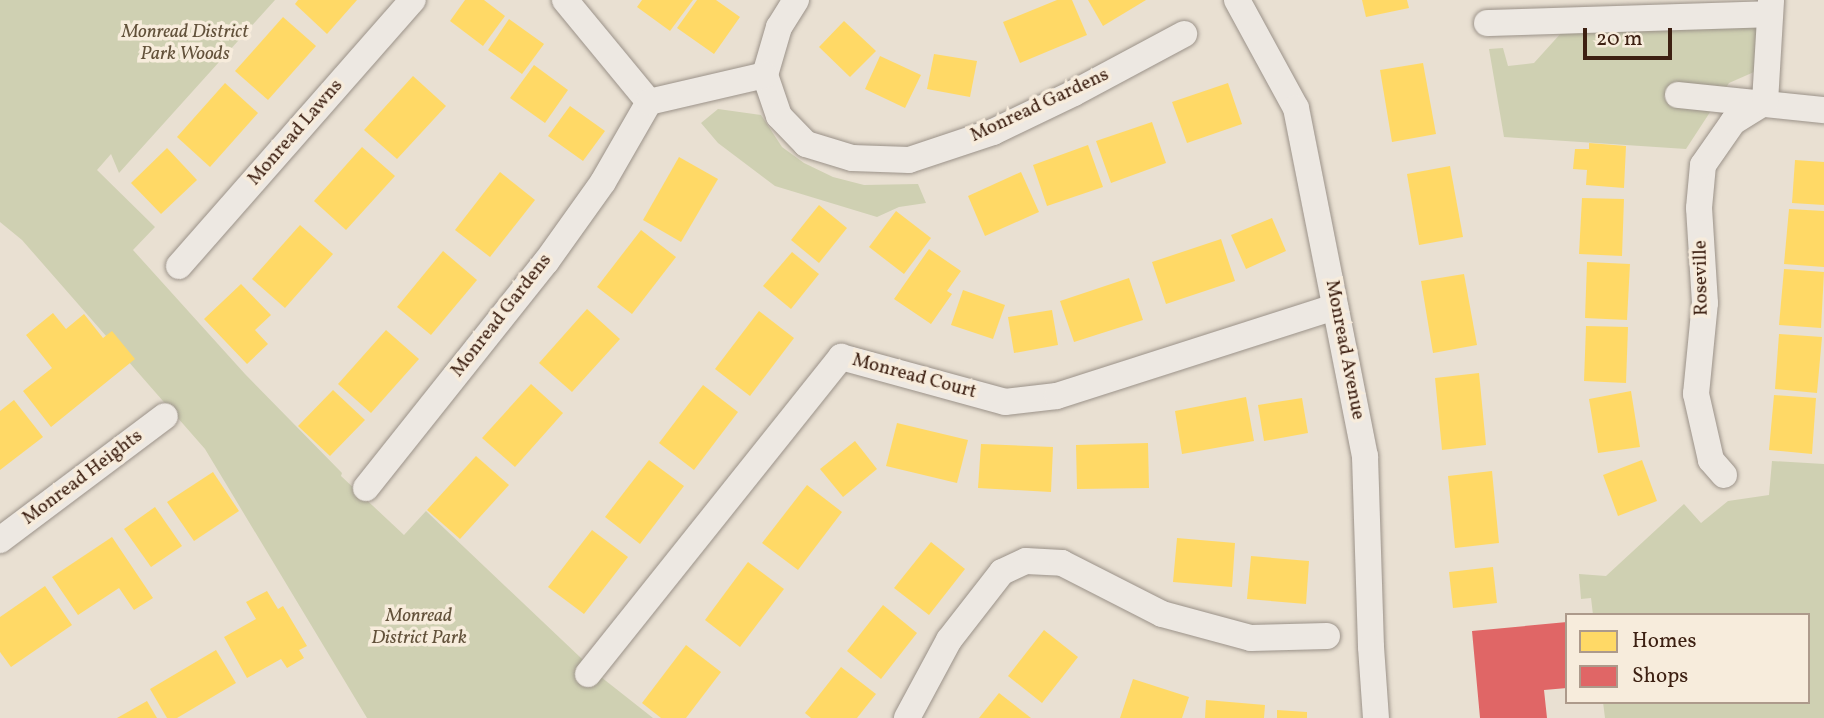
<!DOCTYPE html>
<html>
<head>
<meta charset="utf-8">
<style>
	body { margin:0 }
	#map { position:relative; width:1824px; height:718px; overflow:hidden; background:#e9e0d2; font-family:Vollkorn,serif }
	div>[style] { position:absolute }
	.green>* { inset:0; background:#cfd0b2 }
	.homes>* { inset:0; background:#ffd966 }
	.shops>* { inset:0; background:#e06666 }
	.roads { filter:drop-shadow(0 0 2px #9b9289) drop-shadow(0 0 2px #9b9289) }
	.minor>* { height:26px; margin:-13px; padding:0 13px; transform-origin:13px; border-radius:13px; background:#ede8e2 }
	span { translate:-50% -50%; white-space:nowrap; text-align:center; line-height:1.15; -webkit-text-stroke:7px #f7ecdc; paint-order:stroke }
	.park-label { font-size:19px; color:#62513a; font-style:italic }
	.street-label { font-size:19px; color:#3d2012 }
	.legend { position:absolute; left:1565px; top:613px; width:245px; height:91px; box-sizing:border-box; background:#f7ecdc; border:2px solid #ad9a8b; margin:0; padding:9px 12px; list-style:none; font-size:21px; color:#3d2012 }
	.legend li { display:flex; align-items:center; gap:14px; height:35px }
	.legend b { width:35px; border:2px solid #ad9a8b }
	.scale { position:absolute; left:1583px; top:28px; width:89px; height:32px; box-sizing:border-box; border:4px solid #3d2012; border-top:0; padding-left:9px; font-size:21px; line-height:24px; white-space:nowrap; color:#3d2012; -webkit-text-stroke:5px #f7ecdc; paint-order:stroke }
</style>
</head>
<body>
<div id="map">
	<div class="green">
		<div style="clip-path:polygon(0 0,275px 0,119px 173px,111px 154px,97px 170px,155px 227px,133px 250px,245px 374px,342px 473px,341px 476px,404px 535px,426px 511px,601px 677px,653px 718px,367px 718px,205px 449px,22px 240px,0 222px)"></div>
		<div style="clip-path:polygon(1759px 26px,1754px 72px,1729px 83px,1686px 149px,1504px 137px,1489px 49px,1503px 48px,1508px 66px,1534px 63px,1562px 32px)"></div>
		<div style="clip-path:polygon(718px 109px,761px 115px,782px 147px,804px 163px,833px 177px,864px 185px,918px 184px,926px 203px,899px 207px,877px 217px,775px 186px,718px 143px,701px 123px)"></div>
		<div style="clip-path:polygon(1772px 461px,1824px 464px,1824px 718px,1605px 718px,1603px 702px,1808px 702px,1808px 615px,1593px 615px,1591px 598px,1581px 599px,1579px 574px,1606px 576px,1684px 504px,1701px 523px,1728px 501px,1769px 495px)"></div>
	</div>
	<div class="homes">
		<div style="clip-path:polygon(298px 0,357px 0,327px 34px,295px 4px)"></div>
		<div style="clip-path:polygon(465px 0,484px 0,505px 16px,483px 46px,450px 21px)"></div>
		<div style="clip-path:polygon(642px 0,693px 0,670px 31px,637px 7px)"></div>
		<div style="clip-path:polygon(697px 0,716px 0,740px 17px,714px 54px,677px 28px)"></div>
		<div style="clip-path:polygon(1057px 0,1072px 0,1087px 35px,1020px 63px,1003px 22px)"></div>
		<div style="clip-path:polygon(1088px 0,1146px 0,1103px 26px)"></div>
		<div style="clip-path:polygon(1362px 0,1407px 0,1409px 8px,1366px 17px)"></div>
		<div style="clip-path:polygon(283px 17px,316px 46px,268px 100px,235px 71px)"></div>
		<div style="clip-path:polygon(509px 19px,544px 44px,522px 74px,488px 50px)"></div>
		<div style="clip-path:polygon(844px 21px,876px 51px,850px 77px,819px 47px)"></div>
		<div style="clip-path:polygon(934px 54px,977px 61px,970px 97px,927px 89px)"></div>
		<div style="clip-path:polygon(880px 56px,921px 75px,905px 108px,865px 89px)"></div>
		<div style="clip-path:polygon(1423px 63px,1436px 134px,1392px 142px,1380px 70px)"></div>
		<div style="clip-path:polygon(534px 65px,568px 90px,545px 123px,510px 98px)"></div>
		<div style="clip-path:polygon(413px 76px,446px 106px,397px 159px,364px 130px)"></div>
		<div style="clip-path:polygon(225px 83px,258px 113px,210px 167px,177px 137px)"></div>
		<div style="clip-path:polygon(1228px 83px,1242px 124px,1187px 143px,1172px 102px)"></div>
		<div style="clip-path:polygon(570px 106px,605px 131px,583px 161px,548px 136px)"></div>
		<div style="clip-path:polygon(1152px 122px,1166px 163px,1111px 183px,1096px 141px)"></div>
		<div style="clip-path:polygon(1589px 143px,1626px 146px,1624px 188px,1586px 185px,1587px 170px,1573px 169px,1575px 149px,1589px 149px)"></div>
		<div style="clip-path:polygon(1088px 145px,1103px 187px,1047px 206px,1033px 165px)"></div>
		<div style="clip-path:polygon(362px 147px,395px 176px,346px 230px,314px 201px)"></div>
		<div style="clip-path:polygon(167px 148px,197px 180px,161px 214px,131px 183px)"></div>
		<div style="clip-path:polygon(679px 157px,718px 179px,681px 242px,643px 220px)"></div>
		<div style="clip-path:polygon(1795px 160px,1824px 162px,1824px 205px,1792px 203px)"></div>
		<div style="clip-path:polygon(1450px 166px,1463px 237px,1419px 245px,1407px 174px)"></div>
		<div style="clip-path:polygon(500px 172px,535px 200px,490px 257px,455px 230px)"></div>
		<div style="clip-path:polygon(1021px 172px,1039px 212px,985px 236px,968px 196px)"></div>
		<div style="clip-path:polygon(1582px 198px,1624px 199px,1622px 256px,1579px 254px)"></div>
		<div style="clip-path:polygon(819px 205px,847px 228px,819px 263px,791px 240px)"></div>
		<div style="clip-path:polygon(1789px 209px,1824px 211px,1824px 267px,1784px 264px)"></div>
		<div style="clip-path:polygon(896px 211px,931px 238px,904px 274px,869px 247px)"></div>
		<div style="clip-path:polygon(1272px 218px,1286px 251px,1246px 269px,1231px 235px)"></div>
		<div style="clip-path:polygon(300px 225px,333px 254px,285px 308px,252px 279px)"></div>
		<div style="clip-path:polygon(641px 230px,676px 257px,632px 314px,597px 287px)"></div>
		<div style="clip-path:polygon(1221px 239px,1235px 281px,1166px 304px,1152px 262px)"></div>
		<div style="clip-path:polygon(929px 249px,961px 271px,947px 291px,952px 294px,931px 324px,894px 299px)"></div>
		<div style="clip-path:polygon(443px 251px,477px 280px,431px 335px,397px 307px)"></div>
		<div style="clip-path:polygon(792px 252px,819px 274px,791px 309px,763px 286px)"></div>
		<div style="clip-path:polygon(1587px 262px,1630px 264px,1627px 320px,1585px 318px)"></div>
		<div style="clip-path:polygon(1784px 269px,1824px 272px,1821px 328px,1779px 325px)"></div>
		<div style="clip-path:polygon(1464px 274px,1477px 345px,1433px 353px,1421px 281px)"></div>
		<div style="clip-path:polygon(1129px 278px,1143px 320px,1074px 342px,1060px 301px)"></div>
		<div style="clip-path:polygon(241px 284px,271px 315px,255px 330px,268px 344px,247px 364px,204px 319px)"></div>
		<div style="clip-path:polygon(963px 290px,1005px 305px,993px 339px,951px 325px)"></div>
		<div style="clip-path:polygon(587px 309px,620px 339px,572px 392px,539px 363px)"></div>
		<div style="clip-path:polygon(1052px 310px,1058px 345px,1014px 353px,1008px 317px)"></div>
		<div style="clip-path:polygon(759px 311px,794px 338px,750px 396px,715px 369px)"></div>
		<div style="clip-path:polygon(53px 313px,66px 329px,84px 314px,103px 338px,112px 331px,135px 359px,51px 427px,23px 391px,52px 368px,26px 335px)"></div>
		<div style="clip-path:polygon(1586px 326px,1628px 327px,1626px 383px,1584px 381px)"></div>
		<div style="clip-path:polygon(386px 330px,419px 359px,371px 413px,338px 384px)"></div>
		<div style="clip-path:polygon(1779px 334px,1822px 337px,1817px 393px,1775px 389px)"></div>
		<div style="clip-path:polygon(1479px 373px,1486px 445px,1442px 450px,1435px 378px)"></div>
		<div style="clip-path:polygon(531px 384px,563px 413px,515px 467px,482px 438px)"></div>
		<div style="clip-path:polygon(703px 385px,738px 412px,694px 470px,659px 443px)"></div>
		<div style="clip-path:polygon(333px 390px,365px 420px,330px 456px,298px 426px)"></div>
		<div style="clip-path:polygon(1631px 391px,1640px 447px,1598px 453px,1589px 399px)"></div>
		<div style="clip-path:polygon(1774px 395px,1816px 398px,1812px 454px,1769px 450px)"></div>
		<div style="clip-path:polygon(1246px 397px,1254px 441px,1182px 454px,1175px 411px)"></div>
		<div style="clip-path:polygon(1302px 398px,1308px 433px,1264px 441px,1258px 405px)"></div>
		<div style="clip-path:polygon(14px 400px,43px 437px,0 470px,0 411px)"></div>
		<div style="clip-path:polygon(897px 423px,968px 440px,957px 483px,886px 466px)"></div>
		<div style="clip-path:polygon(855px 441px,877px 469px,843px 497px,820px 469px)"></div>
		<div style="clip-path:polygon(1148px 443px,1149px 488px,1077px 489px,1076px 445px)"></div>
		<div style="clip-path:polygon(981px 444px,1053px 447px,1051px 492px,978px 488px)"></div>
		<div style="clip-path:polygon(476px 456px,509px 485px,460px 539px,427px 510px)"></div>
		<div style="clip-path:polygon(649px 460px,684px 486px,640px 544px,605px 517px)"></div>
		<div style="clip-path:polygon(1642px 460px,1657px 501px,1618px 516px,1603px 475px)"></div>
		<div style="clip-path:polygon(1492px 471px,1499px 543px,1455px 548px,1448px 476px)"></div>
		<div style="clip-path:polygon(213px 472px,239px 511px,194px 541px,167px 502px)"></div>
		<div style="clip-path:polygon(807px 485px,842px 512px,798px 570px,762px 543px)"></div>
		<div style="clip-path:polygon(155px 507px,182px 546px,151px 567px,124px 529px)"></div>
		<div style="clip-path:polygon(592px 530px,628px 557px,584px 614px,548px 587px)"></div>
		<div style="clip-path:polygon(112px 537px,153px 598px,134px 610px,119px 588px,78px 615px,52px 577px)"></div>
		<div style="clip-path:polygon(1177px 538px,1235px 543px,1232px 587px,1173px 582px)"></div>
		<div style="clip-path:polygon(931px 542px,965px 569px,929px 615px,894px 588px)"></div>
		<div style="clip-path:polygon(1251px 556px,1309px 561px,1306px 604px,1247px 599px)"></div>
		<div style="clip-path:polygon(748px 562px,784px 589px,740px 647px,705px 620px)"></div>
		<div style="clip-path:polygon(1493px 567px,1497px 603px,1453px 608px,1449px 572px)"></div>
		<div style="clip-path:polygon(45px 586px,72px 625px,11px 667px,0 652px,0 617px)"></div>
		<div style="clip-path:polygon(267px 591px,278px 609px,283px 606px,307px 646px,299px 650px,304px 658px,287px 668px,281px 659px,247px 678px,224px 637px,256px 619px,246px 602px)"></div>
		<div style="clip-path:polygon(883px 605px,917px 633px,881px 679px,847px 651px)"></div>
		<div style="clip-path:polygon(1044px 630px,1078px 657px,1042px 703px,1008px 676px)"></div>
		<div style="clip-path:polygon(686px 645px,721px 672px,686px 718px,661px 718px,642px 703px)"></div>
		<div style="clip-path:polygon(216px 650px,236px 683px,177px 718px,167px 718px,150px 689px)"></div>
		<div style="clip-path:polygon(841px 667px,876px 694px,857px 718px,811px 718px,805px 713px)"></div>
		<div style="clip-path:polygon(1133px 679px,1189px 697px,1182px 718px,1120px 718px)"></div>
		<div style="clip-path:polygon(999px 693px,1031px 718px,979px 718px)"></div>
		<div style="clip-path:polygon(1206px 700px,1265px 705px,1264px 718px,1205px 718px)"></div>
		<div style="clip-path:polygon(147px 701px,157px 718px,117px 718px)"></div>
		<div style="clip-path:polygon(1277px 710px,1307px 712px,1307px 718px,1277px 718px)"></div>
	</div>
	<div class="shops">
		<div style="clip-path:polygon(1567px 622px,1567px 688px,1544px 690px,1547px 718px,1480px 718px,1472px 631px)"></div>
	</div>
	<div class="roads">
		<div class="minor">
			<div style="left:565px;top:0;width:132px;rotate:50.5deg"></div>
			<div style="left:796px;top:0;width:32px;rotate:122deg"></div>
			<div style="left:779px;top:27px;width:50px;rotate:106.3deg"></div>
			<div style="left:765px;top:75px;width:43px;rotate:71.1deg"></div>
			<div style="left:779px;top:116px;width:39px;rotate:46deg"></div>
			<div style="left:806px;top:144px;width:48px;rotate:16.9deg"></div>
			<div style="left:852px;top:158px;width:57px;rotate:2deg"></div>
			<div style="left:909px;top:160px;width:89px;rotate:-18.4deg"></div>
			<div style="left:993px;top:132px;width:90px;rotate:-25.7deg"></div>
			<div style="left:1074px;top:93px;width:125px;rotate:-28.2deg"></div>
			<div style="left:1237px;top:0;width:123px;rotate:61.4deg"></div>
			<div style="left:1296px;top:108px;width:355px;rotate:78.8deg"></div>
			<div style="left:1365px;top:456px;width:191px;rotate:88.2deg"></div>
			<div style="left:1371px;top:647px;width:71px;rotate:86deg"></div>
			<div style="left:1487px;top:23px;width:283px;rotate:-1.8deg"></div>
			<div style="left:1678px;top:95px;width:147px;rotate:5.9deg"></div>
			<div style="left:179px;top:266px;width:354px;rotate:-48.7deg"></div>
			<div style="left:1724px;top:475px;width:20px;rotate:-131deg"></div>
			<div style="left:1711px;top:460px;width:68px;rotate:-102.8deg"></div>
			<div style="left:1696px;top:394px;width:91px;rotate:-84.4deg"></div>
			<div style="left:1705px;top:303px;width:95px;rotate:-93.6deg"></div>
			<div style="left:1699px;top:208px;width:43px;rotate:-84.7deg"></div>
			<div style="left:1703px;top:165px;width:52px;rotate:-55.1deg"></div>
			<div style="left:1733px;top:122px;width:38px;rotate:-32deg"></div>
			<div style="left:1765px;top:102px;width:102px;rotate:-86.6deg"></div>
			<div style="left:366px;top:488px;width:289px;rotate:-51.5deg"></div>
			<div style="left:546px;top:262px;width:98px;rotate:-54.5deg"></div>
			<div style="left:603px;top:182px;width:92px;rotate:-60.1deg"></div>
			<div style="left:649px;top:102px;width:119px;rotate:-13.1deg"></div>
			<div style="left:0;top:540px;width:206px;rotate:-36.9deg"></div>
			<div style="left:588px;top:674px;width:406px;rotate:-51.4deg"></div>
			<div style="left:841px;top:357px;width:170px;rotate:15.3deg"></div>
			<div style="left:1005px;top:402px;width:52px;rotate:-6.6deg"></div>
			<div style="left:1057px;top:396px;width:292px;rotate:-17.8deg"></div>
			<div style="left:907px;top:718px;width:89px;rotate:-61.7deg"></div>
			<div style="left:949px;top:640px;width:86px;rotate:-52.1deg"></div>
			<div style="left:1002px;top:572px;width:26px;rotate:-25deg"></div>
			<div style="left:1026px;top:561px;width:36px;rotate:3deg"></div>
			<div style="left:1062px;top:563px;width:112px;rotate:27deg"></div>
			<div style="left:1162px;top:614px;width:92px;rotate:15.1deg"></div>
			<div style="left:1251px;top:638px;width:76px;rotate:-1.5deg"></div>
		</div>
	</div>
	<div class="park-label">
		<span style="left:185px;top:44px">Monread District<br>Park Woods</span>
		<span style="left:419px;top:628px">Monread<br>District Park</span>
	</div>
	<div class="street-label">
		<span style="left:1040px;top:106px;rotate:-25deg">Monread Gardens</span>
		<span style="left:296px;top:133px;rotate:-49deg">Monread Lawns</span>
		<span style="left:1702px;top:278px;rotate:-91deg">Roseville</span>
		<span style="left:502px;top:316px;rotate:-52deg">Monread Gardens</span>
		<span style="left:1344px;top:350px;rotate:79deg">Monread Avenue</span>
		<span style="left:914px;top:377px;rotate:15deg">Monread Court</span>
		<span style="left:83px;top:478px;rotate:-37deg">Monread Heights</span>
	</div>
	<ul class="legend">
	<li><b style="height:19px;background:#ffd966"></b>Homes</li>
	<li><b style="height:19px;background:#e06666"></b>Shops</li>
	</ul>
	<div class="scale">20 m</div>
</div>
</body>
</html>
